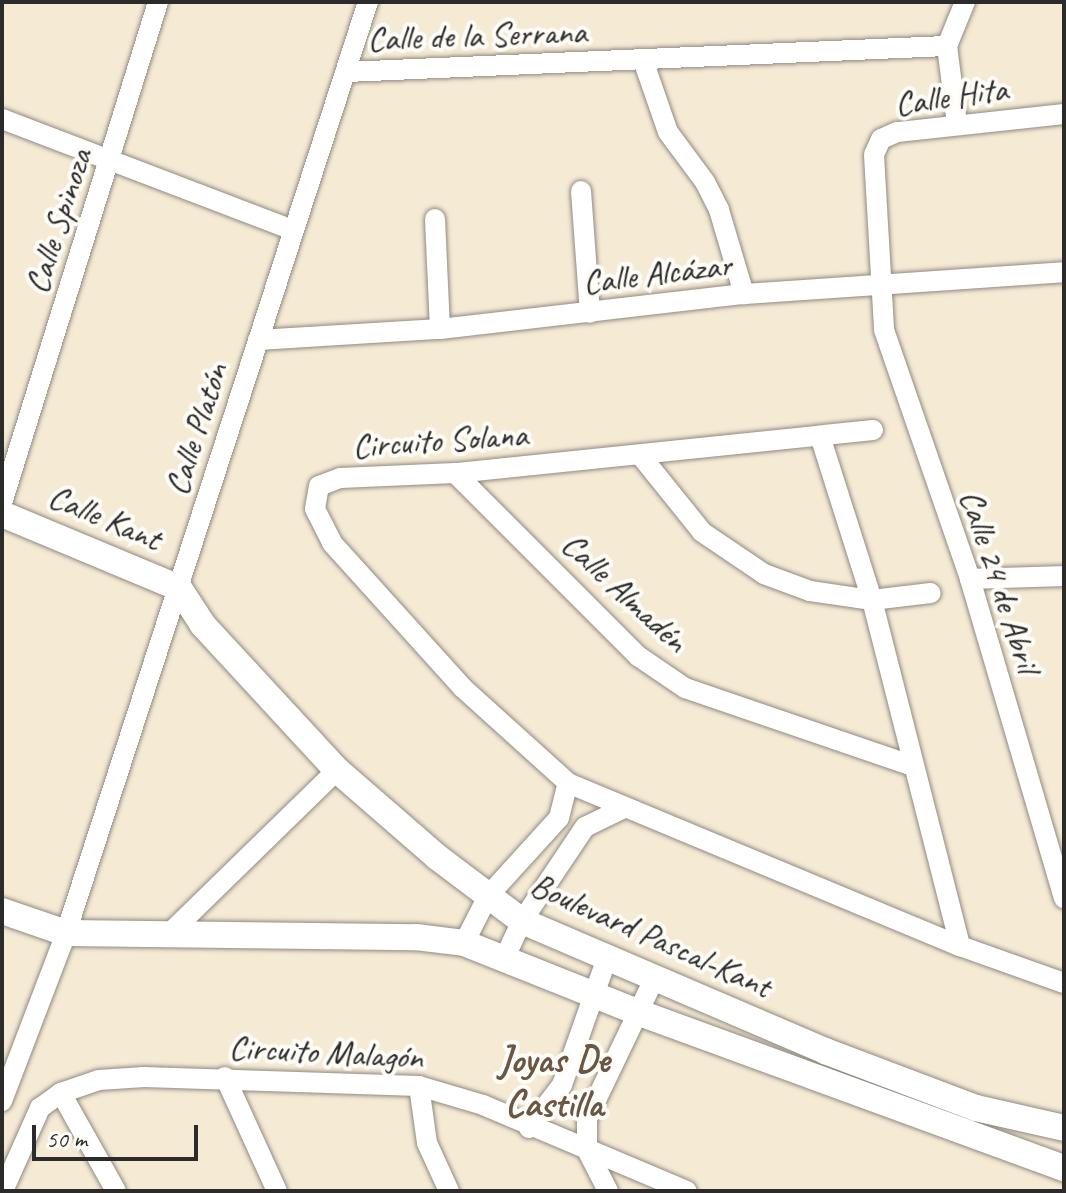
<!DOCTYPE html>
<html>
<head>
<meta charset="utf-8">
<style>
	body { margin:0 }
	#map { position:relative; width:1066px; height:1193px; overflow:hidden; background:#f5ead4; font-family:Caveat,sans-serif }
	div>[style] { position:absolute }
	.roads { filter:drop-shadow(0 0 2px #908a80) drop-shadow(0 0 2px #908a80) }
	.minor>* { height:20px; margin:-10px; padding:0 10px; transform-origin:10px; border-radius:10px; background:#fff }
	.tertiary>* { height:26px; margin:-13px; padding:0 13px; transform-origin:13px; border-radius:13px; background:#fff }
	span { translate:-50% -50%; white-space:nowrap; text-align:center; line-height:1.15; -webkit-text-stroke:8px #fdfcf7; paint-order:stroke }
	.street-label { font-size:34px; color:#2b2b2b }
	.quarter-label { font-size:38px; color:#695644; font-weight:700 }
	.frame { position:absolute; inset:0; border:4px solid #2b2b2b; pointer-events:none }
	.scale { position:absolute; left:32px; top:1125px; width:166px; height:36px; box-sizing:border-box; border:4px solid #2b2b2b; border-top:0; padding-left:10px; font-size:24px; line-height:28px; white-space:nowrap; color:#2b2b2b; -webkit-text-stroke:6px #fdfcf7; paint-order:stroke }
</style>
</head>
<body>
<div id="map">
	<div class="roads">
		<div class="minor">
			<div style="left:643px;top:60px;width:76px;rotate:70.9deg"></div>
			<div style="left:668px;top:132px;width:62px;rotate:53.5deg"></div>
			<div style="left:705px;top:182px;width:31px;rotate:63deg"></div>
			<div style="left:719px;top:210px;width:88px;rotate:73.4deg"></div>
			<div style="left:346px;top:72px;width:602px;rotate:-2.48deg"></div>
			<div style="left:1064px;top:114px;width:168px;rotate:173.8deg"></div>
			<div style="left:897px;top:132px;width:17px;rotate:156deg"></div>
			<div style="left:881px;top:139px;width:17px;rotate:114deg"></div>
			<div style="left:874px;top:155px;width:175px;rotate:86.7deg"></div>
			<div style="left:884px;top:330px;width:263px;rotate:70.9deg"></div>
			<div style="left:970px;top:579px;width:333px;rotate:73.6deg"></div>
			<div style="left:2px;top:119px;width:311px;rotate:20.9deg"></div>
			<div style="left:957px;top:124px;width:79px;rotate:-97.3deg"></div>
			<div style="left:947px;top:46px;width:48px;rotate:-67.8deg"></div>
			<div style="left:581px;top:191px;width:122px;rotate:85.8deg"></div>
			<div style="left:435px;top:219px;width:110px;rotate:87.4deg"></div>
			<div style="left:258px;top:340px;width:182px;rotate:-3.5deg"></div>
			<div style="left:440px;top:329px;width:306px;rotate:-6.6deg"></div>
			<div style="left:744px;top:294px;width:321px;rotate:-3.9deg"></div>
			<div style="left:873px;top:430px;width:420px;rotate:174.1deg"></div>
			<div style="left:455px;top:473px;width:115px;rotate:177.5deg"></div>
			<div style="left:340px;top:478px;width:22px;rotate:159deg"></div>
			<div style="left:319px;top:486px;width:23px;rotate:100deg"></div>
			<div style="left:315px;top:509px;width:38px;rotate:63deg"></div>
			<div style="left:332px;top:543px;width:195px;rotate:47.9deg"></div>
			<div style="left:463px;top:688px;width:142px;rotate:42.1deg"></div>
			<div style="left:568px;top:783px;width:425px;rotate:22.6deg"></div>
			<div style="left:960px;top:946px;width:110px;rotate:19.6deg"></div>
			<div style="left:821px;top:439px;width:169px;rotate:72.4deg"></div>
			<div style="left:872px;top:600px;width:357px;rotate:75.7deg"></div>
			<div style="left:641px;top:456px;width:97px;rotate:51.2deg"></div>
			<div style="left:702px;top:532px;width:75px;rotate:34.1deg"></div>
			<div style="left:764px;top:574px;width:49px;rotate:20.3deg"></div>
			<div style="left:810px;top:591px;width:63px;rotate:8.3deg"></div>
			<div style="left:872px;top:600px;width:59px;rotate:-6.8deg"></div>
			<div style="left:455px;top:473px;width:259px;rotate:45deg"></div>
			<div style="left:638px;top:656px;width:57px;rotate:34.2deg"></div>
			<div style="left:685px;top:688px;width:241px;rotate:18.9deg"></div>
			<div style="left:2px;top:503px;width:525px;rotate:-72.7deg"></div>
			<div style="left:970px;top:579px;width:94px;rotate:-1.8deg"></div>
			<div style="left:170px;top:933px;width:233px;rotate:-44.3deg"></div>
			<div style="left:464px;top:943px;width:53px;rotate:-62.9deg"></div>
			<div style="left:488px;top:896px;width:105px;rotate:-47.7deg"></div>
			<div style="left:559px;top:818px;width:36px;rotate:-76deg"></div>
			<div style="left:506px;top:955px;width:38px;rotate:-65deg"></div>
			<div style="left:522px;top:921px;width:113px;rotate:-56.2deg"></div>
			<div style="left:585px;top:827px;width:41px;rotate:-25.9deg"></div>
			<div style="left:225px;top:1077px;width:125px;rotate:65.5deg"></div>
			<div style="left:419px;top:1086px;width:58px;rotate:82deg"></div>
			<div style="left:427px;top:1143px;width:53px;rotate:65.4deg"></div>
			<div style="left:61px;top:1093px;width:112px;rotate:60.7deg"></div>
			<div style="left:2px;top:1101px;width:180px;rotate:-69.1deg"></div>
			<div style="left:66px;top:933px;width:979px;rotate:-72.03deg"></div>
			<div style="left:529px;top:1128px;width:54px;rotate:-52.5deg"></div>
			<div style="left:562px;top:1085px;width:132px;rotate:-70.5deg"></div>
			<div style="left:3px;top:1191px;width:91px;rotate:-66deg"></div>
			<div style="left:40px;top:1108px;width:26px;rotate:-36deg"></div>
			<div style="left:61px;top:1093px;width:40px;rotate:-18.9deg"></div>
			<div style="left:99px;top:1080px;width:45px;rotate:-3.8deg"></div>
			<div style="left:144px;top:1077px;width:275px;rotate:1.9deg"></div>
			<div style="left:419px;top:1086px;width:67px;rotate:16.5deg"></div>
			<div style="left:483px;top:1105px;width:221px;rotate:22.9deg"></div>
			<div style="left:608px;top:1191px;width:46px;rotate:-117.1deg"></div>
			<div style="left:587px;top:1150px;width:31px;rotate:-90deg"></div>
			<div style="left:587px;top:1119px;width:153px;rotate:-64.4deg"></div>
		</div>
		<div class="tertiary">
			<div style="left:2px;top:514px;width:192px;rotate:22.7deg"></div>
			<div style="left:179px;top:588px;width:44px;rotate:57deg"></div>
			<div style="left:203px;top:625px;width:197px;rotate:47.3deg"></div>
			<div style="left:337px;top:770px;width:133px;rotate:41deg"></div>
			<div style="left:437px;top:857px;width:106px;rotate:37deg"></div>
			<div style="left:522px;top:921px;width:330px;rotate:23.2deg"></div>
			<div style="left:825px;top:1051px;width:161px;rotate:20.7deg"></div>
			<div style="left:976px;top:1108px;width:90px;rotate:12.8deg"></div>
			<div style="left:2px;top:911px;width:68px;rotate:19deg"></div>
			<div style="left:66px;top:933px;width:350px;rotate:0.7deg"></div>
			<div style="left:416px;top:937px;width:48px;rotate:7.1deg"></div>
			<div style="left:464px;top:943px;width:186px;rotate:21.7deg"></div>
			<div style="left:637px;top:1012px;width:455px;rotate:20.1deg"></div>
		</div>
	</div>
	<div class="street-label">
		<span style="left:477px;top:35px;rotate:-2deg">Calle de la Serrana</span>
		<span style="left:951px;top:96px;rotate:-8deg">Calle Hita</span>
		<span style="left:58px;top:221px;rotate:-72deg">Calle Spinoza</span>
		<span style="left:657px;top:273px;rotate:-7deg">Calle Alcázar</span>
		<span style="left:196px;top:429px;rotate:-72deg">Calle Platón</span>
		<span style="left:440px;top:440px;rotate:-4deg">Circuito Solana</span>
		<span style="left:105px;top:517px;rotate:23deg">Calle Kant</span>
		<span style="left:1000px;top:581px;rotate:72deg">Calle 24 de Abril</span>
		<span style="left:625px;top:592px;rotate:43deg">Calle Almadén</span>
		<span style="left:651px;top:935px;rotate:24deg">Boulevard Pascal-Kant</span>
		<span style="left:326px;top:1052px;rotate:3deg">Circuito Malagón</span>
	</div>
	<div class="quarter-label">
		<span style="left:554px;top:1082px">Joyas De<br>Castilla</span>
	</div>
	<div class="frame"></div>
	<div class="scale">50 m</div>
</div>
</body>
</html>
